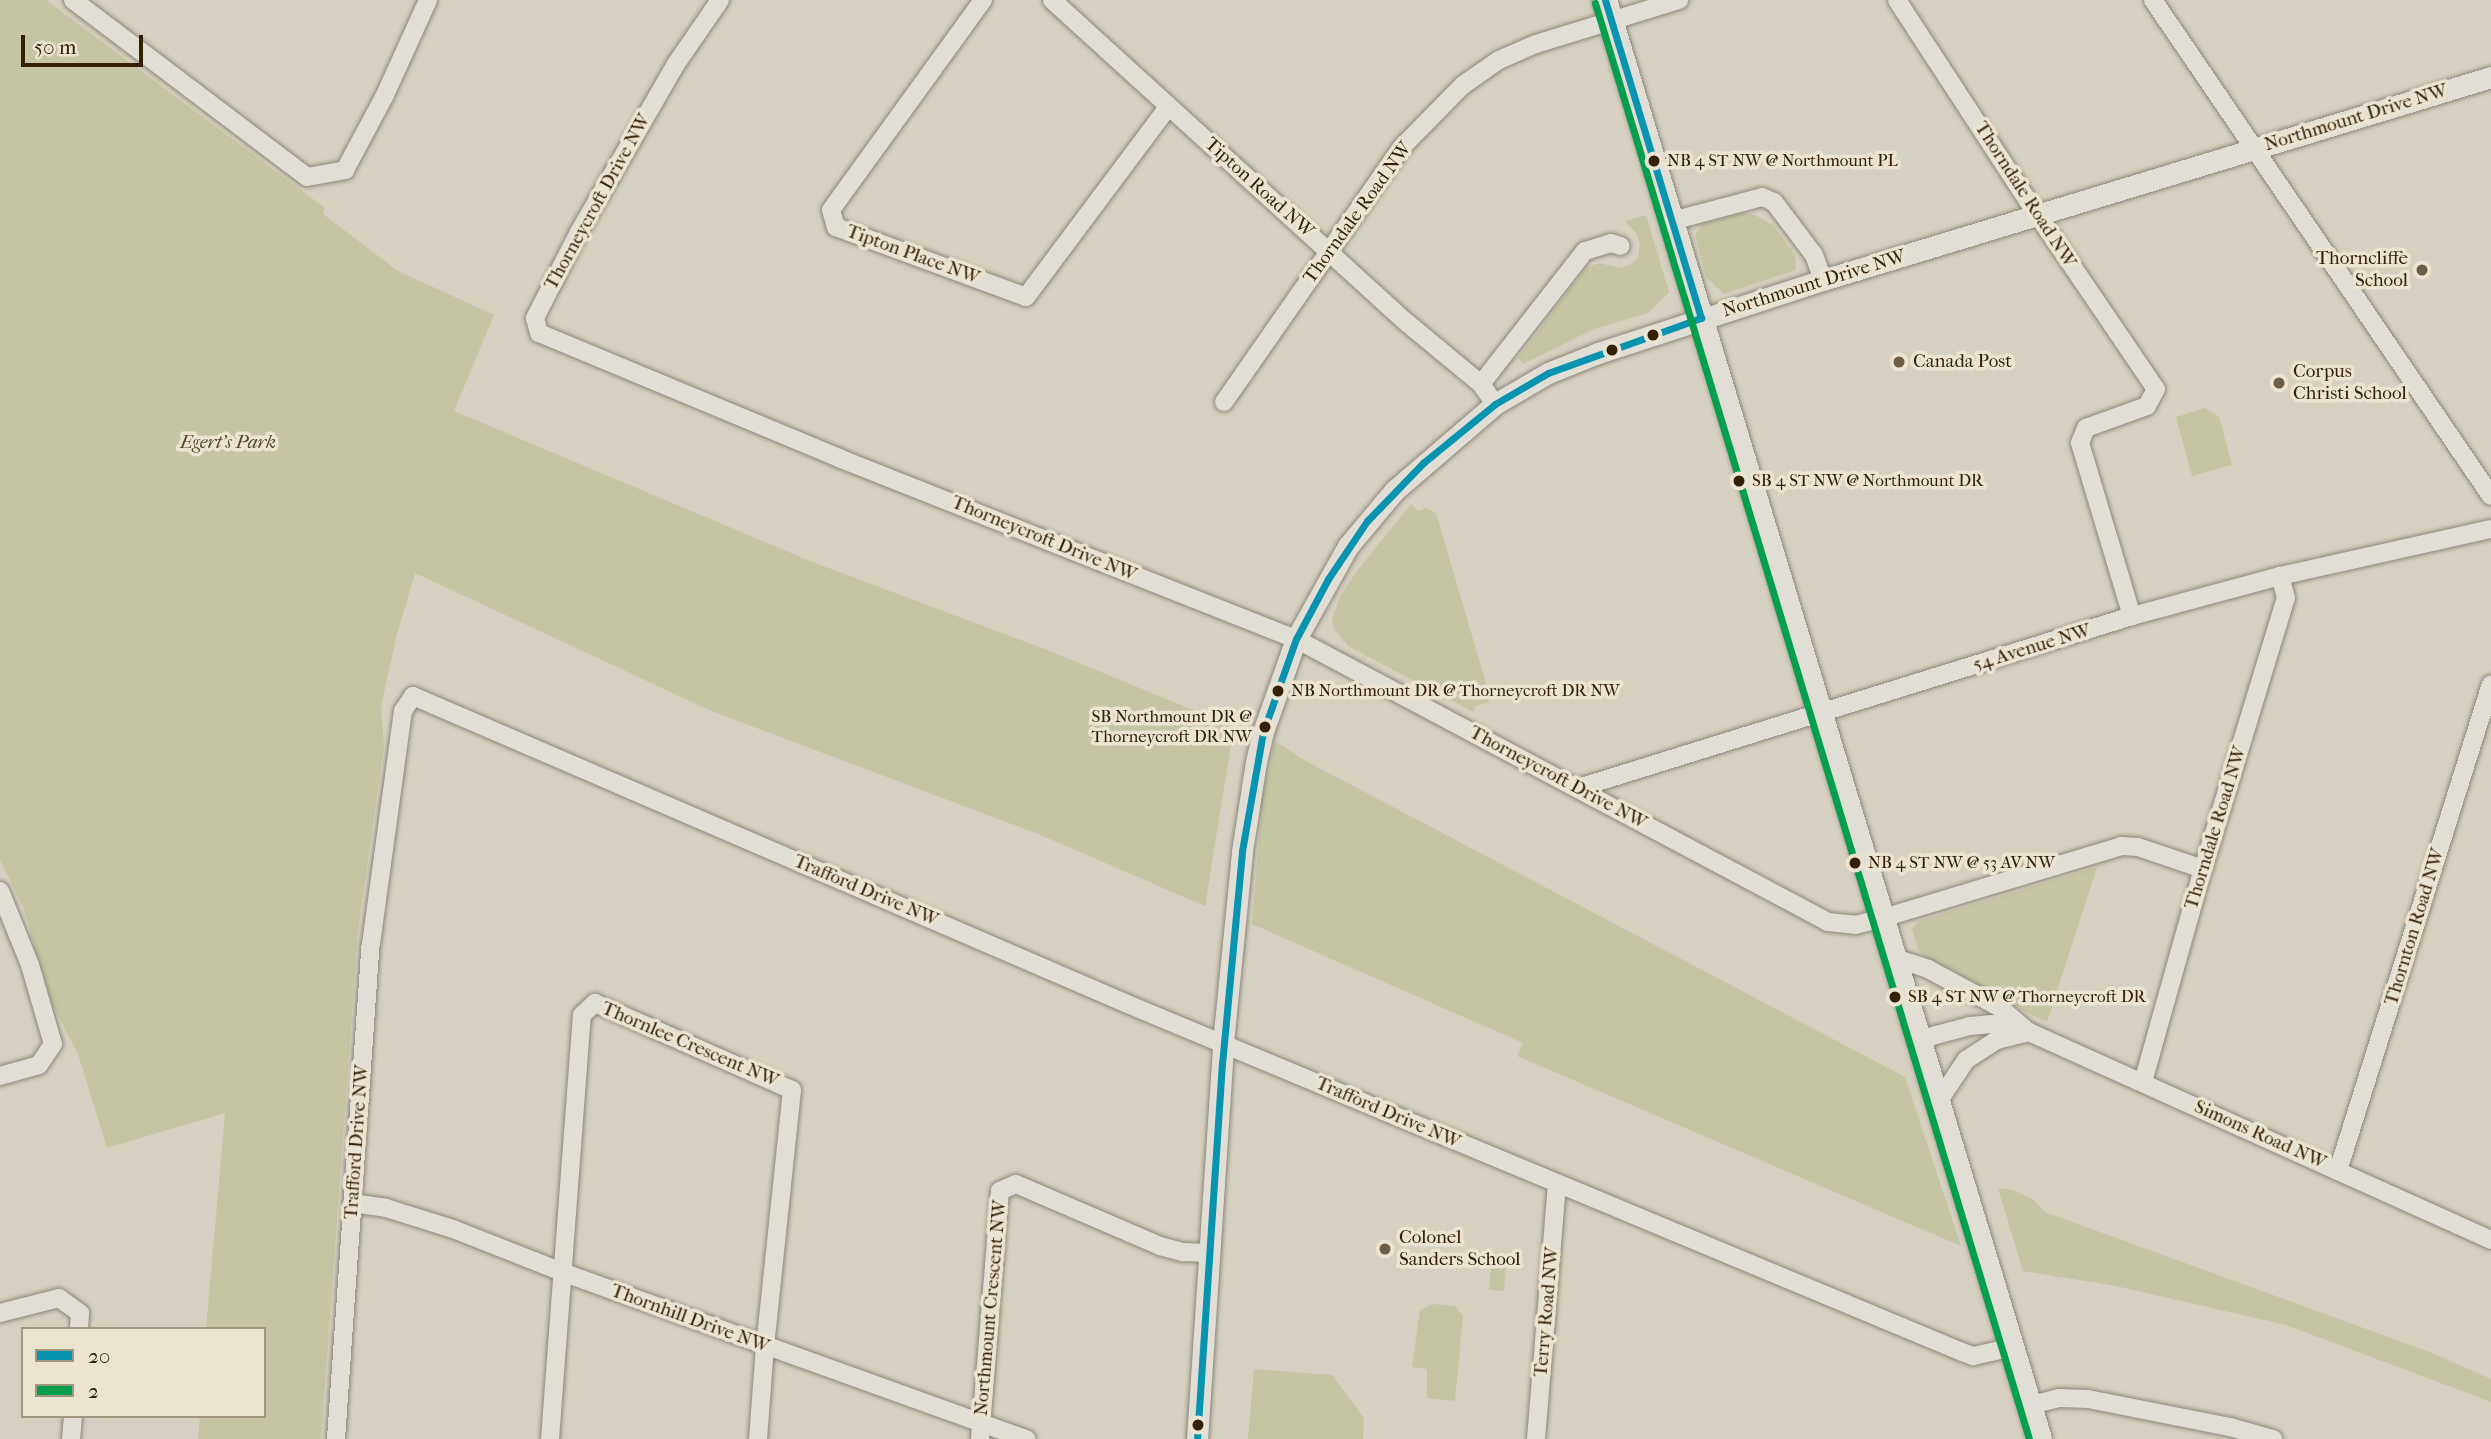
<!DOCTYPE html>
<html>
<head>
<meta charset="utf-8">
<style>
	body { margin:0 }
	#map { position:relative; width:2491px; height:1439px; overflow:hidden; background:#d6d0c0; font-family:"IM FELL French Canon",serif }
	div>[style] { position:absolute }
	.green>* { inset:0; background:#c5c5a3 }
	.roads { filter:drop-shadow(0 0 2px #8c867a) drop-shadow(0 0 2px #8c867a) }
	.minor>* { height:18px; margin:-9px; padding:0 9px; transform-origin:9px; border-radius:9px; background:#e0ded5 }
	.tertiary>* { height:21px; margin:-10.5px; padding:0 10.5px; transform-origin:10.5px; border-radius:10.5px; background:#e0ded5 }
	.secondary>* { height:24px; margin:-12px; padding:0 12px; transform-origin:12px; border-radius:12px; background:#e0ded5 }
	.bus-1>* { height:7px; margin:-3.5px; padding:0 3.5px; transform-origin:3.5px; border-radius:3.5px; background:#0894b0 }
	.bus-2>* { height:7px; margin:-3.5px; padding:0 3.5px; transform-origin:3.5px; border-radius:3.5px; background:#039f4d }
	.dots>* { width:19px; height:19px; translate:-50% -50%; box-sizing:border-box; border:4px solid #eae4d1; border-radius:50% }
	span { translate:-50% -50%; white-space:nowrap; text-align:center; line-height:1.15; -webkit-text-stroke:7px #eae4d1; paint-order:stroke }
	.bus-label { font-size:17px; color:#342005 }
	.left { translate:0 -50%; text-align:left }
	.right { translate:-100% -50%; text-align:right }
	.street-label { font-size:19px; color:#342005 }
	.poi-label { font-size:19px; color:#342005 }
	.park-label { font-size:19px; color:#554726; font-style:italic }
	.legend { position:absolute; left:21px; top:1327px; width:245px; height:91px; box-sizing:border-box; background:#eae4d1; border:2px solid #a1967f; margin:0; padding:9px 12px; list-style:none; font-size:21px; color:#342005 }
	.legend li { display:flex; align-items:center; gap:14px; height:35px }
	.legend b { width:35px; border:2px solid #a1967f }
	.scale { position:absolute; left:21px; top:35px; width:122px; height:32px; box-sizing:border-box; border:4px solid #342005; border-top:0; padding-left:9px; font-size:21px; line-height:24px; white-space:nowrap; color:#342005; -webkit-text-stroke:5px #eae4d1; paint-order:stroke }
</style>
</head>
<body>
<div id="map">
	<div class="green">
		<div style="clip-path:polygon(0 0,46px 0,325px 208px,323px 214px,398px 271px,494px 315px,454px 411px,810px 561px,1045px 649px,1234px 727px,1205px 906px,1038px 834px,709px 710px,415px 573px,396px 638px,381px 707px,384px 746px,358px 930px,321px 1439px,198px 1439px,200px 1416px,264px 1416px,264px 1329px,206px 1329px,225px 1113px,107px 1148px,78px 1054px,50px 1000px,24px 909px,0 860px)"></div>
		<div style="clip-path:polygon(1744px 213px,1755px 215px,1773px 225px,1795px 255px,1796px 270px,1724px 294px,1706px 277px,1695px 234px,1703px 224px)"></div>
		<div style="clip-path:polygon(1646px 215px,1669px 292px,1648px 313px,1594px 329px,1523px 364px,1518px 358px,1586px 268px,1599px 263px,1620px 268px,1630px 265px,1638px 258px,1640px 245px,1637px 234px,1625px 221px)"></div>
		<div style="clip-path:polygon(2205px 408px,2219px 417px,2232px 465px,2192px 476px,2176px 417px)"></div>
		<div style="clip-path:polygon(1411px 504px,1418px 511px,1426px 508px,1436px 513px,1490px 697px,1488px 703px,1476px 706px,1473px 712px,1348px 646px,1334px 629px,1332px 620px,1340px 597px,1356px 572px)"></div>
		<div style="clip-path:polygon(1275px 741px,1304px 760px,1905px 1077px,1961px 1246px,1517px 1056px,1523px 1043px,1252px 924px,1262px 796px)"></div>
		<div style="clip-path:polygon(2097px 867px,2047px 1022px,1942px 973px,1918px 950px,1912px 929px,1919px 921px)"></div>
		<div style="clip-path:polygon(1998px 1188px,2013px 1190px,2034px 1200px,2045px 1212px,2432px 1353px,2491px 1379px,2491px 1402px,2286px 1325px,2116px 1286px,2023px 1271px)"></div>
		<div style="clip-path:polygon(1492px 1253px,1507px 1254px,1504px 1291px,1489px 1290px)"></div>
		<div style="clip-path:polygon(1432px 1304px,1455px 1306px,1463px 1316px,1455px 1401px,1427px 1398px,1427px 1369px,1412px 1367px,1420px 1310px)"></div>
		<div style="clip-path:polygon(1254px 1369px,1332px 1375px,1364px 1418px,1363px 1439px,1248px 1439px)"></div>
	</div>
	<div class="roads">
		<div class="minor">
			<div style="left:73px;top:0;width:293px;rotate:37.1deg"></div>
			<div style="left:307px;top:177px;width:39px;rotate:-10deg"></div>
			<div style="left:345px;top:170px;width:85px;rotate:-61.9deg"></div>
			<div style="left:385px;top:95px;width:104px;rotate:-65.6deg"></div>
			<div style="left:720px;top:0;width:78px;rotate:124.5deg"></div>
			<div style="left:676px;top:64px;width:194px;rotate:120deg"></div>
			<div style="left:579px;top:232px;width:97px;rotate:117.1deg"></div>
			<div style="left:535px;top:318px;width:16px;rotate:75deg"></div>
			<div style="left:539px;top:333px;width:327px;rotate:22.6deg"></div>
			<div style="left:841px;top:459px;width:489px;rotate:21.6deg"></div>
			<div style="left:1296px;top:639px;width:603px;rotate:28.01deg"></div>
			<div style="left:1828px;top:922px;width:27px;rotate:6deg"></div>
			<div style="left:1855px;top:925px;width:29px;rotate:-14deg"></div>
			<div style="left:1883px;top:918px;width:249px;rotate:-16.8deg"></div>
			<div style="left:2121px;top:846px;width:17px;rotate:3deg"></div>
			<div style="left:2138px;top:847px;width:69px;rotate:18.7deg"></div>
			<div style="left:983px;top:0;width:259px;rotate:125.9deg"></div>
			<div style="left:831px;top:210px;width:18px;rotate:74deg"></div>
			<div style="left:836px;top:227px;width:202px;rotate:20.2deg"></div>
			<div style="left:1026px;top:297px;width:237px;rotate:-53.2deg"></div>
			<div style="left:1052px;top:0;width:479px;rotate:42.3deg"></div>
			<div style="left:1406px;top:322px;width:97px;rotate:39.6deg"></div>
			<div style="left:1481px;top:384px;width:24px;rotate:55deg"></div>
			<div style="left:1897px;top:0;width:236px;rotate:56.9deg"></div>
			<div style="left:2026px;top:198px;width:231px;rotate:55.8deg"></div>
			<div style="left:2156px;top:389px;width:19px;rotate:118deg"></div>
			<div style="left:2147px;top:406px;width:65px;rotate:160.2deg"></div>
			<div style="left:2086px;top:428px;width:16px;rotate:112deg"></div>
			<div style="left:2080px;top:443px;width:181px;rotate:73.3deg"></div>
			<div style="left:2153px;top:0;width:600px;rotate:55.73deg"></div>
			<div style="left:1672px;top:221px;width:93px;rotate:-14.9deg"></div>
			<div style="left:1762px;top:197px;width:13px;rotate:23deg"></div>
			<div style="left:1774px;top:202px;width:66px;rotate:53deg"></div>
			<div style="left:1814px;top:255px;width:27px;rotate:70deg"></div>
			<div style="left:1481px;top:384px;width:169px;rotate:-52deg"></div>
			<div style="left:1585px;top:251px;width:27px;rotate:-17deg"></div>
			<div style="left:1611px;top:243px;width:10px;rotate:17deg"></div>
			<div style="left:1224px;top:402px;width:311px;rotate:-55.1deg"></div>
			<div style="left:1402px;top:147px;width:87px;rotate:-45.5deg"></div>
			<div style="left:1463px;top:85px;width:44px;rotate:-34.8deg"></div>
			<div style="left:1499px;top:60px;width:40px;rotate:-23.4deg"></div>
			<div style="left:1536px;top:44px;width:150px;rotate:-17.1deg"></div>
			<div style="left:1578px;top:788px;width:580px;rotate:-17.25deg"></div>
			<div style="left:2132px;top:616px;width:153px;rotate:-15.1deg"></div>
			<div style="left:2280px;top:576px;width:216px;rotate:-12.6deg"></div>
			<div style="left:0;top:891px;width:80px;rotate:67.9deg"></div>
			<div style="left:30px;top:965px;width:82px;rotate:73.8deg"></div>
			<div style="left:53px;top:1044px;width:25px;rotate:124deg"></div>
			<div style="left:39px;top:1065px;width:41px;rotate:164.2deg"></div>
			<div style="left:1895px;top:958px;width:35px;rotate:18deg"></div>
			<div style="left:1928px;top:969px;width:81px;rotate:28.2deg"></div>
			<div style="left:1999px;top:1007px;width:39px;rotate:40deg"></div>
			<div style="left:1921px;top:1039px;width:51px;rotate:-14.9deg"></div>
			<div style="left:1970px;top:1026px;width:22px;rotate:-5deg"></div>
			<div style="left:1992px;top:1024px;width:38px;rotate:12deg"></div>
			<div style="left:2029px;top:1032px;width:507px;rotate:24.24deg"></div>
			<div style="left:2143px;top:1082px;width:221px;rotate:-74.3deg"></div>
			<div style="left:2203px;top:869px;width:283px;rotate:-73deg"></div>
			<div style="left:2286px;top:598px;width:23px;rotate:-105deg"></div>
			<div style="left:1940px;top:1099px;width:47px;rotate:-56.3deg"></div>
			<div style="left:1966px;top:1060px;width:37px;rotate:-33deg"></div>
			<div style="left:1997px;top:1040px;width:29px;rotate:-14deg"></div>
			<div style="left:2338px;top:1171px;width:510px;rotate:-72.56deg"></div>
			<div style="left:352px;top:1203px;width:34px;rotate:8deg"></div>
			<div style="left:386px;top:1208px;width:70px;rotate:17.4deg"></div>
			<div style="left:453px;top:1229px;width:117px;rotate:21.5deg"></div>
			<div style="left:562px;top:1272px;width:494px;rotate:19.8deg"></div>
			<div style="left:0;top:1313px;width:61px;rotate:-14.3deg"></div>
			<div style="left:59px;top:1298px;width:26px;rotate:36deg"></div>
			<div style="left:80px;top:1313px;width:16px;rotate:94deg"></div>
			<div style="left:2031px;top:1405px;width:29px;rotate:-14deg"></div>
			<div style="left:2059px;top:1398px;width:29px;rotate:2deg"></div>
			<div style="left:2088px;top:1399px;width:145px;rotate:11.2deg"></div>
			<div style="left:2230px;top:1427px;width:45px;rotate:15.6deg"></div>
			<div style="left:71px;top:1439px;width:23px;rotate:-85deg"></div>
			<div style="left:336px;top:1439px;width:496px;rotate:-86deg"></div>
			<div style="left:371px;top:944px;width:235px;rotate:-82.2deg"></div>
			<div style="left:403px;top:711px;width:18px;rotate:-56deg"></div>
			<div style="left:413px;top:696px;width:775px;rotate:23.32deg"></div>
			<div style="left:1125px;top:1003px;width:907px;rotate:22.63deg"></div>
			<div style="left:1962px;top:1352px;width:12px;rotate:20deg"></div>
			<div style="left:1973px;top:1356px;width:42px;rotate:-12.4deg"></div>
			<div style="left:550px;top:1439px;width:425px;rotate:-85.7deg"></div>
			<div style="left:582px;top:1015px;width:18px;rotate:-43deg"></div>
			<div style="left:595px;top:1003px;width:215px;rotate:23.8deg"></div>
			<div style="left:792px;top:1090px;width:257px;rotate:96deg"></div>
			<div style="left:765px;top:1346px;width:93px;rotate:94.3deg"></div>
			<div style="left:980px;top:1439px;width:249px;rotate:-85.4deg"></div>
			<div style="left:1000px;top:1191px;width:17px;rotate:-24deg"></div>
			<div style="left:1016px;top:1184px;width:157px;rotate:23.3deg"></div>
			<div style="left:1160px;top:1246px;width:24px;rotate:15deg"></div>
			<div style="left:1183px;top:1252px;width:27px;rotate:2deg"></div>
			<div style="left:1536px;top:1439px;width:255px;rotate:-85.3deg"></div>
		</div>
		<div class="tertiary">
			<div style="left:1197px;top:1439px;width:397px;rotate:-86.2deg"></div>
			<div style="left:1223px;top:1043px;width:193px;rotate:-84.3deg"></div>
			<div style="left:1242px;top:851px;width:90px;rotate:-81.1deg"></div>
			<div style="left:1256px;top:762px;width:31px;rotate:-77deg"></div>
			<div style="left:1263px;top:732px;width:99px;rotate:-70.5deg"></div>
			<div style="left:1296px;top:639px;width:107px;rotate:-60.8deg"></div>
			<div style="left:1348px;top:546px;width:73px;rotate:-50deg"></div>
			<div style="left:1395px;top:490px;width:132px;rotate:-40.7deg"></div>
			<div style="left:1495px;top:404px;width:61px;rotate:-30.3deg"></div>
			<div style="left:1548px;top:373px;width:54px;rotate:-21.8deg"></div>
			<div style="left:1598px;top:353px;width:237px;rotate:-18deg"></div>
			<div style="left:1823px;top:280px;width:698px;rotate:-16.9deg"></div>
		</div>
		<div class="secondary">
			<div style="left:1605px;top:0;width:1503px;rotate:73.18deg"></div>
		</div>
	</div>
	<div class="bus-1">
		<div style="left:1605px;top:0;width:332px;rotate:73.2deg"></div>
		<div style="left:1197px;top:1439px;width:376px;rotate:-86.2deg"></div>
		<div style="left:1222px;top:1064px;width:214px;rotate:-84.6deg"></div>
		<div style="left:1242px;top:851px;width:121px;rotate:-80deg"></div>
		<div style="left:1263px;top:732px;width:99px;rotate:-70.5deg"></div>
		<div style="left:1296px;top:639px;width:68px;rotate:-61.9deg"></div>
		<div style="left:1328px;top:579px;width:70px;rotate:-56.1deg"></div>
		<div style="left:1367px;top:521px;width:81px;rotate:-46deg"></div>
		<div style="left:1423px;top:463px;width:93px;rotate:-39.3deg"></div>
		<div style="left:1495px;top:404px;width:61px;rotate:-30.3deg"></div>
		<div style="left:1548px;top:373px;width:163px;rotate:-19.8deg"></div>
	</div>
	<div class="bus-2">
		<div style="left:1595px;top:3px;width:1500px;rotate:73.18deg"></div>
	</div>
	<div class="dots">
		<div style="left:1654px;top:161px;background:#342005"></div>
		<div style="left:2422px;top:270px;background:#6d5e46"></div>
		<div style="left:1653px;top:335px;background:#342005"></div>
		<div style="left:1612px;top:350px;background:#342005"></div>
		<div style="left:1899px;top:362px;background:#6d5e46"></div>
		<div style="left:2279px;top:383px;background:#6d5e46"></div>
		<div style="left:1739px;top:481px;background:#342005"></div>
		<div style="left:1278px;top:691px;background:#342005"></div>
		<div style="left:1265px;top:727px;background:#342005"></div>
		<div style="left:1855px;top:863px;background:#342005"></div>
		<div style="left:1895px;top:997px;background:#342005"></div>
		<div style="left:1385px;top:1249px;background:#6d5e46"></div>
		<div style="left:1198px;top:1425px;background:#342005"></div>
	</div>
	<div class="bus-label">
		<span class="left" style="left:1667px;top:161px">NB 4 ST NW @ Northmount PL</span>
		<span class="left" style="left:1752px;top:481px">SB 4 ST NW @ Northmount DR</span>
		<span class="left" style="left:1291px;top:691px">NB Northmount DR @ Thorneycroft DR NW</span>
		<span class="right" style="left:1252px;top:727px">SB Northmount DR @<br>Thorneycroft DR NW</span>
		<span class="left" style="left:1868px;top:863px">NB 4 ST NW @ 53 AV NW</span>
		<span class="left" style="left:1908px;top:997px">SB 4 ST NW @ Thorneycroft DR</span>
	</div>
	<div class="street-label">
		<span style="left:2356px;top:118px;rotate:-17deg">Northmount Drive NW</span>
		<span style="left:1259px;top:188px;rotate:42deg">Tipton Road NW</span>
		<span style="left:2025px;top:195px;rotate:57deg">Thorndale Road NW</span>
		<span style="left:598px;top:202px;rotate:-61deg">Thorneycroft Drive NW</span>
		<span style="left:1358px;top:213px;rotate:-54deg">Thorndale Road NW</span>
		<span style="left:913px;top:255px;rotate:20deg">Tipton Place NW</span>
		<span style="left:1814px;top:284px;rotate:-17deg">Northmount Drive NW</span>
		<span style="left:1044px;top:539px;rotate:22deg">Thorneycroft Drive NW</span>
		<span style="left:2032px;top:648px;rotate:-17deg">54 Avenue NW</span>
		<span style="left:1558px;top:778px;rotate:28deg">Thorneycroft Drive NW</span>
		<span style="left:2216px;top:828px;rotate:-73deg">Thorndale Road NW</span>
		<span style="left:866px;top:891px;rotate:23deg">Trafford Drive NW</span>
		<span style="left:2415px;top:927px;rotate:-73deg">Thornton Road NW</span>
		<span style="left:690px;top:1045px;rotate:23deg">Thornlee Crescent NW</span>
		<span style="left:1388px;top:1113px;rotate:23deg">Trafford Drive NW</span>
		<span style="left:2260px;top:1135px;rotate:24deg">Simons Road NW</span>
		<span style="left:357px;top:1142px;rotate:-86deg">Trafford Drive NW</span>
		<span style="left:991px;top:1308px;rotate:-85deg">Northmount Crescent NW</span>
		<span style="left:1547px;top:1312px;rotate:-85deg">Terry Road NW</span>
		<span style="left:690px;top:1319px;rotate:20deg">Thornhill Drive NW</span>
	</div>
	<div class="poi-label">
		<span class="right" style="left:2408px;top:270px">Thorncliffe<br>School</span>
		<span class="left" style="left:1913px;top:362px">Canada Post</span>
		<span class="left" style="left:2293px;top:383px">Corpus<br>Christi School</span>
		<span class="left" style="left:1399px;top:1249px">Colonel<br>Sanders School</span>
	</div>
	<div class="park-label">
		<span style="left:228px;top:443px">Egert's Park</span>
	</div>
	<ul class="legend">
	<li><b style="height:9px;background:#0894b0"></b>20</li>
	<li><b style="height:9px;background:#039f4d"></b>2</li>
	</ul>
	<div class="scale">50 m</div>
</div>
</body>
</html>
